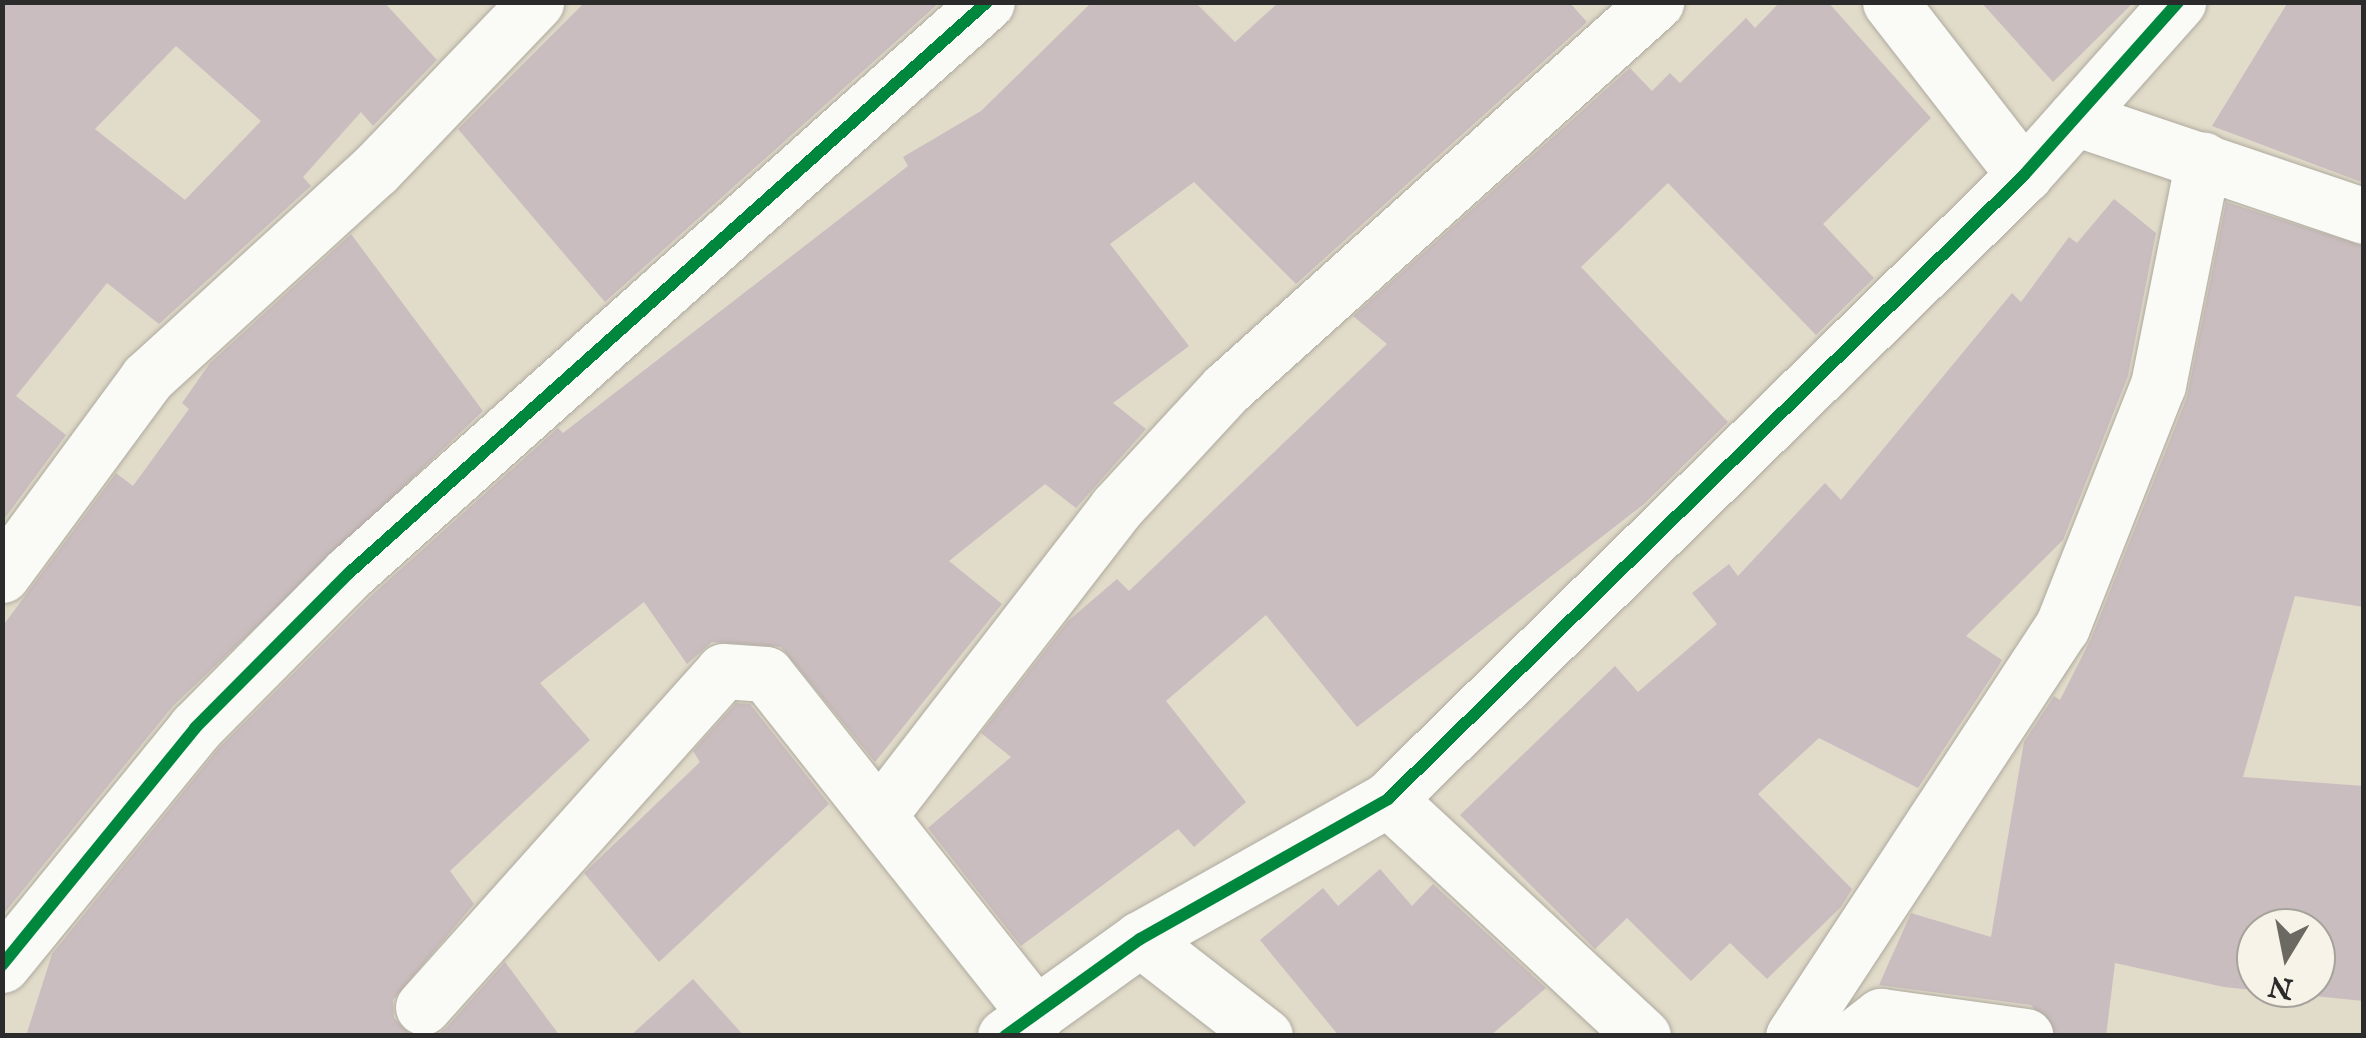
<!DOCTYPE html>
<html>
<head>
<meta charset="utf-8">
<style>
	body { margin:0 }
	#map { position:relative; width:2366px; height:1038px; overflow:hidden; background:#e1dbc9; font-family:"IM FELL English",serif }
	div>[style] { position:absolute }
	.building>* { inset:0; background:#cabdbf }
	.roads { filter:drop-shadow(0 0 2px #aeaa9f) drop-shadow(0 0 2px #aeaa9f) }
	.minor>* { height:55px; margin:-27.5px; padding:0 27.5px; transform-origin:27.5px; border-radius:27.5px; background:#fafaf7 }
	.cycleway>* { height:12px; margin:-6px; padding:0 6px; transform-origin:6px; border-radius:6px; background:#00873e }
	span { translate:-50% -50%; white-space:nowrap; text-align:center; line-height:1.15; -webkit-text-stroke:9px #f7f3e8; paint-order:stroke }
	.frame { position:absolute; inset:0; border:5px solid #2b2b2b; pointer-events:none }
	.north { position:absolute; left:2236px; top:908px; width:100px; height:100px; box-sizing:border-box; background:#f7f3e8; border:2px solid #a5a39c; border-radius:50%; rotate:190deg; font-size:28px; font-weight:700; line-height:40px; text-align:center; color:#2b2b2b }
	.north::after { content:''; display:block; margin:auto; width:35px; height:45px; background:#6b6962; clip-path:polygon(50% 0,100% 100%,50% 72%,0 100%) }
</style>
</head>
<body>
<div id="map">
	<div class="building">
		<div style="clip-path:polygon(evenodd,2px 2px,384px 2px,437px 60px,373px 126px,361px 112px,303px 177px,311px 186px,159px 324px,107px 283px,16px 396px,66px 435px,2px 522px,2px 2px,176px 46px,261px 121px,185px 200px,95px 129px,176px 46px)"></div>
		<div style="clip-path:polygon(585px 2px,940px 2px,605px 302px,458px 129px)"></div>
		<div style="clip-path:polygon(1092px 2px,1195px 2px,1235px 42px,1279px 2px,1569px 2px,1587px 22px,1296px 284px,1194px 182px,1110px 244px,1189px 346px,1113px 403px,1146px 429px,1076px 508px,1045px 484px,949px 561px,1002px 604px,875px 762px,781px 647px,712px 642px,687px 664px,644px 602px,540px 683px,590px 740px,450px 871px,474px 904px,393px 1000px,394px 1018px,412px 1036px,26px 1036px,52px 954px,218px 749px,371px 596px,558px 428px,563px 433px,908px 166px,903px 157px,981px 111px)"></div>
		<div style="clip-path:polygon(1780px 2px,1828px 2px,1931px 118px,1823px 224px,1874px 278px,1816px 335px,1668px 183px,1581px 267px,1728px 422px,1644px 504px,1357px 727px,1266px 615px,1166px 701px,1246px 802px,1194px 847px,1178px 829px,1021px 946px,928px 828px,1011px 757px,981px 733px,1068px 621px,1117px 579px,1129px 591px,1387px 344px,1353px 316px,1630px 68px,1652px 91px,1670px 73px,1680px 83px,1746px 18px,1755px 28px)"></div>
		<div style="clip-path:polygon(1981px 2px,2134px 2px,2053px 82px)"></div>
		<div style="clip-path:polygon(2288px 2px,2364px 2px,2364px 183px,2212px 126px)"></div>
		<div style="clip-path:polygon(2114px 199px,2156px 233px,2128px 376px,2063px 540px,1966px 636px,2002px 660px,1998px 667px,1918px 788px,1819px 738px,1758px 794px,1852px 889px,1841px 907px,1767px 979px,1730px 943px,1691px 981px,1627px 918px,1595px 949px,1460px 815px,1615px 666px,1638px 692px,1717px 624px,1692px 593px,1729px 564px,1738px 576px,1825px 483px,1841px 500px,2012px 293px,2021px 302px,2069px 237px,2077px 243px)"></div>
		<div style="clip-path:polygon(evenodd,2226px 202px,2364px 246px,2364px 607px,2295px 596px,2243px 777px,2364px 786px,2364px 1001px,2224px 987px,2115px 963px,2106px 1036px,2056px 1036px,2031px 1005px,1879px 985px,1911px 913px,1991px 937px,2024px 742px,2054px 696px,2060px 700px,2091px 639px,2187px 397px,2226px 202px,2256px 928px,2316px 928px,2316px 988px,2256px 988px,2256px 928px)"></div>
		<div style="clip-path:polygon(351px 234px,483px 411px,173px 706px,5px 912px,2px 627px,116px 473px,133px 486px,189px 409px,182px 403px,210px 363px)"></div>
		<div style="clip-path:polygon(736px 703px,750px 704px,829px 804px,659px 962px,584px 873px,700px 762px,693px 751px)"></div>
		<div style="clip-path:polygon(1380px 869px,1412px 906px,1433px 884px,1546px 988px,1490px 1036px,1339px 1036px,1260px 940px,1323px 888px,1338px 906px)"></div>
		<div style="clip-path:polygon(505px 962px,560px 1036px,435px 1036px,446px 1028px)"></div>
		<div style="clip-path:polygon(693px 979px,744px 1036px,630px 1036px)"></div>
	</div>
	<div class="roads">
		<div class="minor">
			<div style="left:1890px;top:2px;width:219px;rotate:52.2deg"></div>
			<div style="left:2075px;top:118px;width:305px;rotate:18.7deg"></div>
			<div style="left:2px;top:575px;width:245px;rotate:-53.6deg"></div>
			<div style="left:147px;top:378px;width:309px;rotate:-42.4deg"></div>
			<div style="left:375px;top:170px;width:233px;rotate:-46.2deg"></div>
			<div style="left:1388px;top:799px;width:348px;rotate:42.9deg"></div>
			<div style="left:882px;top:811px;width:383px;rotate:-52.3deg"></div>
			<div style="left:1116px;top:508px;width:162px;rotate:-47.3deg"></div>
			<div style="left:1226px;top:389px;width:579px;rotate:-41.99deg"></div>
			<div style="left:1140px;top:939px;width:158px;rotate:37.8deg"></div>
			<div style="left:2px;top:965px;width:306px;rotate:-50.8deg"></div>
			<div style="left:195px;top:728px;width:218px;rotate:-45.2deg"></div>
			<div style="left:349px;top:573px;width:856px;rotate:-41.83deg"></div>
			<div style="left:423px;top:1007px;width:450px;rotate:-48.2deg"></div>
			<div style="left:723px;top:671px;width:43px;rotate:4deg"></div>
			<div style="left:766px;top:674px;width:436px;rotate:51.6deg"></div>
			<div style="left:1005px;top:1036px;width:166px;rotate:-35.7deg"></div>
			<div style="left:1140px;top:939px;width:285px;rotate:-29.4deg"></div>
			<div style="left:1388px;top:799px;width:891px;rotate:-44.45deg"></div>
			<div style="left:2024px;top:175px;width:232px;rotate:-48.3deg"></div>
			<div style="left:1793px;top:1036px;width:490px;rotate:-56.7deg"></div>
			<div style="left:2062px;top:627px;width:260px;rotate:-68.4deg"></div>
			<div style="left:2158px;top:385px;width:230px;rotate:-78.7deg"></div>
			<div style="left:1855px;top:1036px;width:33px;rotate:-38deg"></div>
			<div style="left:1881px;top:1016px;width:146px;rotate:7.9deg"></div>
		</div>
	</div>
	<div class="cycleway">
		<div style="left:2px;top:965px;width:306px;rotate:-50.8deg"></div>
		<div style="left:195px;top:728px;width:218px;rotate:-45.2deg"></div>
		<div style="left:349px;top:573px;width:856px;rotate:-41.83deg"></div>
		<div style="left:1005px;top:1036px;width:166px;rotate:-35.7deg"></div>
		<div style="left:1140px;top:939px;width:285px;rotate:-29.4deg"></div>
		<div style="left:1388px;top:799px;width:891px;rotate:-44.45deg"></div>
		<div style="left:2024px;top:175px;width:232px;rotate:-48.3deg"></div>
	</div>
	<div class="frame"></div>
	<div class="north">N</div>
</div>
</body>
</html>
